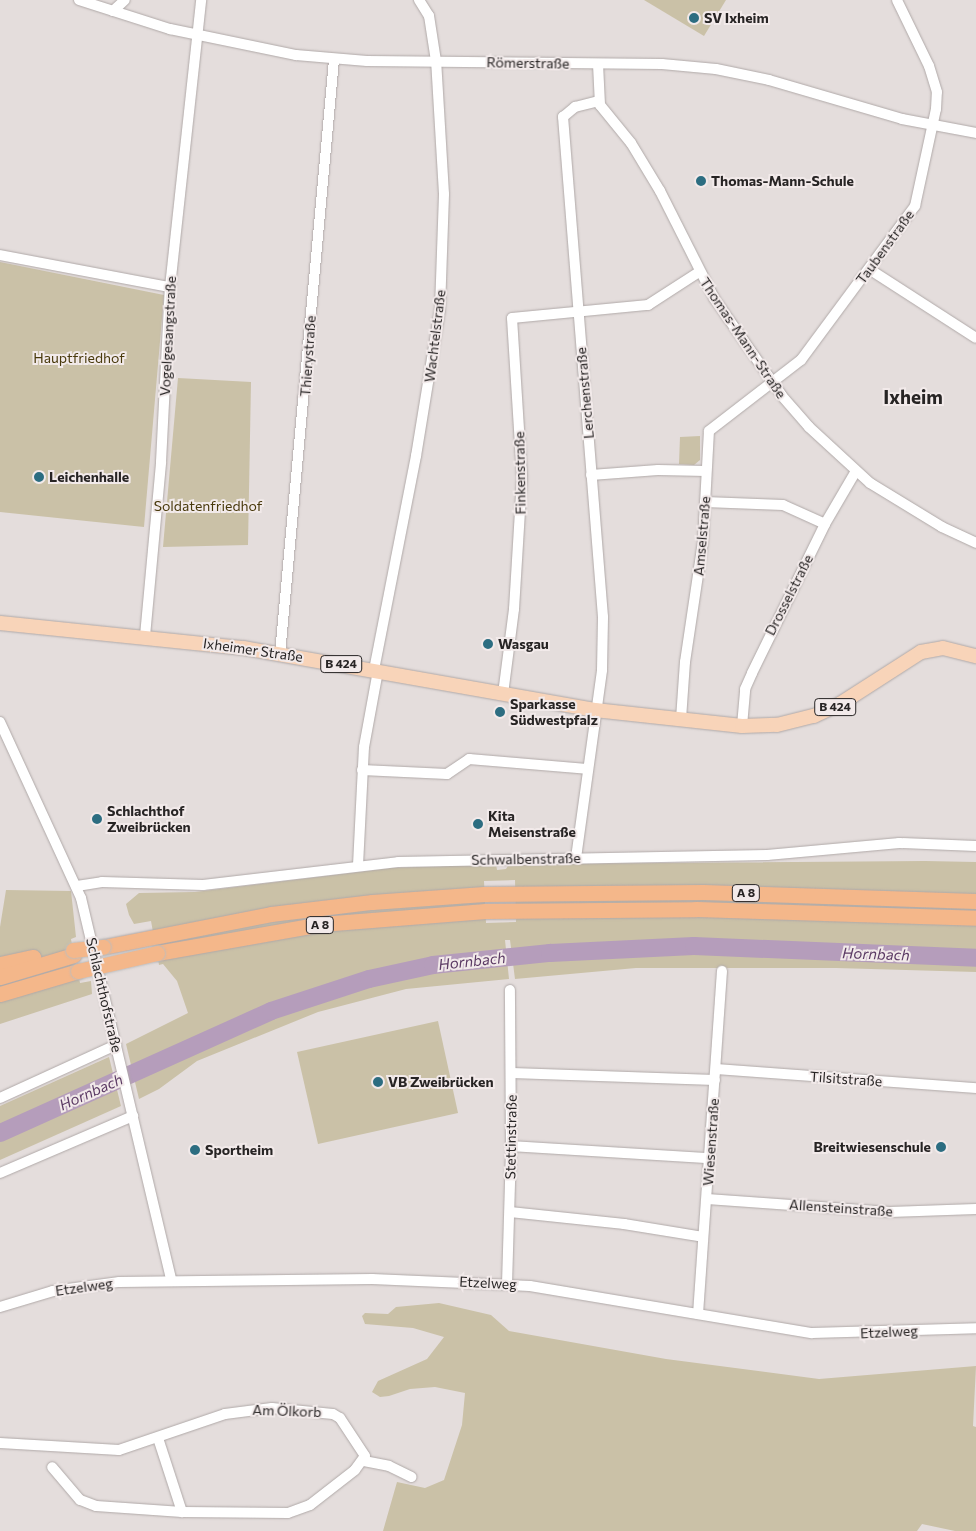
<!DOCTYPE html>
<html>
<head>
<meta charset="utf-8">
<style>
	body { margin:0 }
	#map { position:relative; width:976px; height:1531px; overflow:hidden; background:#e4dddc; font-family:Commissioner,sans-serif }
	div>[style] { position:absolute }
	.green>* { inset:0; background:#cac1a7 }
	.river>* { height:18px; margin:-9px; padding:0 9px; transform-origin:9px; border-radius:9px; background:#b59dbb }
	.roads { filter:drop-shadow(0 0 1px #b0a9a8) drop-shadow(0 0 1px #b0a9a8) }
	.minor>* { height:10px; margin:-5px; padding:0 5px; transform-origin:5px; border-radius:5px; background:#fff }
	.major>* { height:14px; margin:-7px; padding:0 7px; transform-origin:7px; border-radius:7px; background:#f8d4b9 }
	.highway>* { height:15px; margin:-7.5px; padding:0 7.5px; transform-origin:7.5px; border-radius:7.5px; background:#f4b78a }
	.bridges { filter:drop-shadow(0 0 1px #bebdbd) drop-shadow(0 0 1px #bebdbd) }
	.highway-bridge>* { height:15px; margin:-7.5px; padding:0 7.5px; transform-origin:7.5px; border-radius:7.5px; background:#f4b78a }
	.dots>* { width:14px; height:14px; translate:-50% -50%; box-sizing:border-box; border:2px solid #f2eaea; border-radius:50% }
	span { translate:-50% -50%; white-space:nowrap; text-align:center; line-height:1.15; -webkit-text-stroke:4px #f2eaea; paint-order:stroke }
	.shield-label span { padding:1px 4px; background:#f2eaea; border:1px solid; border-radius:4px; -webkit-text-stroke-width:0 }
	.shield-label { font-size:12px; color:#272424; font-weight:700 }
	.poi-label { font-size:14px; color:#272424; font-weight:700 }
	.left { translate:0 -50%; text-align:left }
	.right { translate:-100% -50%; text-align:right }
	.street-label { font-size:14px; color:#272424 }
	.park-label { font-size:14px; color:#48390b }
	.water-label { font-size:15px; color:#5b3a64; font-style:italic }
	.district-label { font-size:19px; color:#272424; font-weight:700 }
</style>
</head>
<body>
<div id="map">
	<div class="green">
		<div style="clip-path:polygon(644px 0,726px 0,704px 36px)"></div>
		<div style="clip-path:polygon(0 262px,164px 295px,144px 527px,0 512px)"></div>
		<div style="clip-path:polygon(178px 378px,251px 382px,248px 545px,163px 547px)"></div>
		<div style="clip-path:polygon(700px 436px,700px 460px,694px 465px,679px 464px,680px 437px)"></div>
		<div style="clip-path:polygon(evenodd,925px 861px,976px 862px,976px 972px,836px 968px,636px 968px,515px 979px,510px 940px,505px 940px,509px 979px,406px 989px,318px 1012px,197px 1061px,159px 1089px,139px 1099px,126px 1044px,188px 1013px,177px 981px,163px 964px,159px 965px,151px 921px,134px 924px,129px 915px,126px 904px,139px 893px,195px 892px,391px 868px,496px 864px,497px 870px,506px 869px,509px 864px,521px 864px,925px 861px,515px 880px,516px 922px,486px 923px,484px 881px,515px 880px)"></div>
		<div style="clip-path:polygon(6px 890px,71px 891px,76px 937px,71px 939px,73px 950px,80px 983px,91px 981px,92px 994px,0 1024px,0 927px)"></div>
		<div style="clip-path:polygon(438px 1021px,458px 1113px,318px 1144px,297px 1052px)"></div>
		<div style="clip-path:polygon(109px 1057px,121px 1106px,0 1160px,0 1106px)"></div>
		<div style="clip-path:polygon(439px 1303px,491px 1315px,509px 1331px,666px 1359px,819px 1379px,976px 1366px,973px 1426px,976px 1427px,976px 1531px,955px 1531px,922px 1524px,917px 1531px,383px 1531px,397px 1482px,425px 1488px,444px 1480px,462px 1425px,465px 1393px,435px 1387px,410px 1389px,389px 1396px,380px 1397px,372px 1392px,378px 1381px,427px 1359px,444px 1337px,413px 1328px,365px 1324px,362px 1316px,365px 1313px,388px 1314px,396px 1307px)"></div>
	</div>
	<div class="river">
		<div style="left:0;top:1133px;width:297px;rotate:-24.2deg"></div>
		<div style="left:271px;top:1011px;width:103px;rotate:-18.1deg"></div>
		<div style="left:369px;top:979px;width:66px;rotate:-12.3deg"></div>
		<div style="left:433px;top:965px;width:118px;rotate:-5.9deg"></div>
		<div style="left:550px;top:953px;width:144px;rotate:-2.8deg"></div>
		<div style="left:694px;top:946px;width:282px;rotate:2.4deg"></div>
	</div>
	<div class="roads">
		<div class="minor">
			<div style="left:79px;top:0;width:96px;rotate:17.7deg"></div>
			<div style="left:170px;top:29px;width:129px;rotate:11.7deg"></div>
			<div style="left:296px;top:55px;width:71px;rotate:4.8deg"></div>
			<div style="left:367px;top:61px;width:295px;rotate:0.6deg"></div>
			<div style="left:662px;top:64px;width:54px;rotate:5.3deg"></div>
			<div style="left:716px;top:69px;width:54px;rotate:11.7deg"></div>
			<div style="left:769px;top:80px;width:139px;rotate:16.3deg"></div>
			<div style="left:902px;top:119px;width:75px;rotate:10.7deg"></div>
			<div style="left:113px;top:11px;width:16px;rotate:-43deg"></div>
			<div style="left:598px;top:64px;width:41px;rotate:87.2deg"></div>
			<div style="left:600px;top:105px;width:49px;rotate:50.8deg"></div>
			<div style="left:631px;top:143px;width:56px;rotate:58.9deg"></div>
			<div style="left:660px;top:191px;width:120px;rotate:63.2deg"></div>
			<div style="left:714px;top:298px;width:119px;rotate:55.2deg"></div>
			<div style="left:782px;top:396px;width:41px;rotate:48.9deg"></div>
			<div style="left:809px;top:427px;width:83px;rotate:42.6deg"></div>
			<div style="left:870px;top:483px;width:84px;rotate:31.4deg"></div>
			<div style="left:942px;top:527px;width:38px;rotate:25deg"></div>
			<div style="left:0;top:255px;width:173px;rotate:10.7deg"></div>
			<div style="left:869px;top:269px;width:127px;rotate:32.8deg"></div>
			<div style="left:591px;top:475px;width:67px;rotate:-4.3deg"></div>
			<div style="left:658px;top:470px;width:48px;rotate:1.2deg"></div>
			<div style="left:705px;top:502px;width:78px;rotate:2.2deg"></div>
			<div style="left:783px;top:505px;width:46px;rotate:24.3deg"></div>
			<div style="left:145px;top:636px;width:175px;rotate:-84.7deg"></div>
			<div style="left:161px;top:462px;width:175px;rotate:-87.1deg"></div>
			<div style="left:170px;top:287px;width:289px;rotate:-83.8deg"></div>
			<div style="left:280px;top:654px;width:597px;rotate:-84.81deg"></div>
			<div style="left:374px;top:670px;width:218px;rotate:-78.9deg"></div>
			<div style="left:416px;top:456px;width:149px;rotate:-80.7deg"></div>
			<div style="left:440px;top:309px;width:115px;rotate:-88deg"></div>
			<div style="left:444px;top:194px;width:133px;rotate:-93.4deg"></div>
			<div style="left:436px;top:61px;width:46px;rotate:-98.8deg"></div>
			<div style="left:429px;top:16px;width:19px;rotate:-122deg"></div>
			<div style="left:503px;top:694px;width:86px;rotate:-82.6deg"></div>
			<div style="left:514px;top:609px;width:132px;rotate:-86.5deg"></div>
			<div style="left:522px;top:477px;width:159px;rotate:-93.6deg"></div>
			<div style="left:512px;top:318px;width:137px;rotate:-5.5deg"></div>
			<div style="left:648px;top:305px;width:61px;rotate:-32.9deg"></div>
			<div style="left:681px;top:719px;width:57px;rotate:-86deg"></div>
			<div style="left:685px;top:662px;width:122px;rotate:-81.5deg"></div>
			<div style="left:703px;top:541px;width:110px;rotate:-86.9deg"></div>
			<div style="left:709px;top:431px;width:116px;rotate:-37.7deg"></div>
			<div style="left:801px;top:360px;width:192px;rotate:-53.5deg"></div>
			<div style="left:915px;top:206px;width:99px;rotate:-77.8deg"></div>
			<div style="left:936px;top:109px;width:17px;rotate:-87deg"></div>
			<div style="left:937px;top:92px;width:27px;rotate:-107deg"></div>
			<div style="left:929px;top:66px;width:73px;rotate:-115.9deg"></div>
			<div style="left:0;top:722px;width:194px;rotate:65.3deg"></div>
			<div style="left:81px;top:898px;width:392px;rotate:76.7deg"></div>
			<div style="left:742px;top:726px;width:37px;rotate:-85deg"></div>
			<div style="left:745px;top:689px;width:17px;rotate:-66deg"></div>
			<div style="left:752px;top:673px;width:166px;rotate:-63.9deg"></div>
			<div style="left:825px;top:524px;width:61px;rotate:-59.7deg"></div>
			<div style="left:362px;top:770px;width:85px;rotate:2.7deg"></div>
			<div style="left:447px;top:774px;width:27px;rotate:-34deg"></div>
			<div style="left:469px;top:759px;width:118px;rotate:4.8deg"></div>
			<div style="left:576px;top:858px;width:190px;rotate:-82.1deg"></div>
			<div style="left:602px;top:670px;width:53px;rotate:-88.9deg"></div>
			<div style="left:603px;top:617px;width:502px;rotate:-94.57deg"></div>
			<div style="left:563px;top:117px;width:16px;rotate:-40deg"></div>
			<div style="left:575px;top:107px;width:25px;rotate:-14deg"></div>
			<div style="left:358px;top:865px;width:118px;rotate:-87.1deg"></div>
			<div style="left:364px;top:747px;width:77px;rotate:-79.6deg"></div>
			<div style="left:77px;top:886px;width:25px;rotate:-9deg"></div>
			<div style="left:102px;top:882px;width:101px;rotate:1.7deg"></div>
			<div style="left:203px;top:885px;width:196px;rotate:-6.7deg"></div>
			<div style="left:398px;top:862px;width:369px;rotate:-1.1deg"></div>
			<div style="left:767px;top:855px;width:133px;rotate:-5.2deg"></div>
			<div style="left:899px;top:843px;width:77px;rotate:2.2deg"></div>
			<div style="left:716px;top:1069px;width:261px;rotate:4.2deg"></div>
			<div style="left:512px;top:1073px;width:203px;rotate:2deg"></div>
			<div style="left:0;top:1098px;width:128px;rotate:-24.6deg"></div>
			<div style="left:511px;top:1146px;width:198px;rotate:3.5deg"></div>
			<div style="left:0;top:1173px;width:145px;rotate:-23.2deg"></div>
			<div style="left:707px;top:1199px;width:183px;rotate:4.1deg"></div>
			<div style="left:890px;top:1212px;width:86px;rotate:-2deg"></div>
			<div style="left:510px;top:1212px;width:115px;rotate:6deg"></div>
			<div style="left:624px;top:1224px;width:80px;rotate:9.3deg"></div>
			<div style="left:507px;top:1284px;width:138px;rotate:-88.3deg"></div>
			<div style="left:511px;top:1146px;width:156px;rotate:-90.4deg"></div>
			<div style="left:0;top:1307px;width:55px;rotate:-16.8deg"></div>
			<div style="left:53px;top:1291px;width:67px;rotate:-7.8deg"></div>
			<div style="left:119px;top:1282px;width:253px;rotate:-0.7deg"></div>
			<div style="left:372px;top:1279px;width:158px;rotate:2.5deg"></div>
			<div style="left:530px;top:1286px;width:286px;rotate:9.5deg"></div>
			<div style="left:812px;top:1333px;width:164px;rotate:-1.7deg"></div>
			<div style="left:698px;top:1314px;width:344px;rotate:-86deg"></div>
			<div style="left:158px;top:1438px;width:78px;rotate:72deg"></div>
			<div style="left:0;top:1443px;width:119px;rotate:3.4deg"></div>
			<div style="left:119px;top:1450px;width:112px;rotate:-18.8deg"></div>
			<div style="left:225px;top:1414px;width:47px;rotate:-7.3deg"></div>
			<div style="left:272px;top:1408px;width:61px;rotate:5.6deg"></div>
			<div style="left:333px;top:1414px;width:8px;rotate:30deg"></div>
			<div style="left:340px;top:1418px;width:45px;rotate:56.7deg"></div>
			<div style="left:365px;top:1456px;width:17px;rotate:126deg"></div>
			<div style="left:355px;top:1470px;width:57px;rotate:142.1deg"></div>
			<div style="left:310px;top:1505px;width:23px;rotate:160deg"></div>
			<div style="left:288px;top:1513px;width:106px;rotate:-179.5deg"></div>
			<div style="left:182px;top:1512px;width:86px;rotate:-176deg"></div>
			<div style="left:96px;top:1506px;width:17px;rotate:-159deg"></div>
			<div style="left:80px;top:1500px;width:43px;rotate:-130.3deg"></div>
			<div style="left:364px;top:1461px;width:25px;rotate:11deg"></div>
			<div style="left:389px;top:1466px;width:25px;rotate:26deg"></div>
		</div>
		<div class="major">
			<div style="left:0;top:623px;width:245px;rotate:5.9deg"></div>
			<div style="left:244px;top:648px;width:356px;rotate:10deg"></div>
			<div style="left:595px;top:710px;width:148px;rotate:6.2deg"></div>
			<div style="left:742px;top:726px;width:35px;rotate:-2deg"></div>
			<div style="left:777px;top:725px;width:38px;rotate:-14deg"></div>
			<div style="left:814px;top:716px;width:29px;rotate:-25deg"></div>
			<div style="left:840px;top:704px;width:96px;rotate:-32.7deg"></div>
			<div style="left:921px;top:652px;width:22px;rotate:-10deg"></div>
			<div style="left:943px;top:648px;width:34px;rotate:14deg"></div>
		</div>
		<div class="highway">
			<div style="left:103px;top:947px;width:171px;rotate:-11.1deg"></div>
			<div style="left:271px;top:914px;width:102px;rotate:-6.8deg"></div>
			<div style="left:372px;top:902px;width:112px;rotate:-4.1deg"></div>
			<div style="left:484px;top:894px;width:219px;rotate:-0.5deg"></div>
			<div style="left:703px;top:892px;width:273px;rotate:1.9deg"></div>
			<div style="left:157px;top:953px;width:167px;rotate:-10deg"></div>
			<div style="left:321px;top:924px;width:165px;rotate:-4.5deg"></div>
			<div style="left:485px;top:911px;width:211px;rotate:-0.5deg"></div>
			<div style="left:696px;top:909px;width:280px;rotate:1.8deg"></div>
			<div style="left:0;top:964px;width:34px;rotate:-12deg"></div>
			<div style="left:0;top:977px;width:77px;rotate:-16.6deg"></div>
			<div style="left:0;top:994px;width:81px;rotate:-16.4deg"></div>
		</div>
	</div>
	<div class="bridges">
		<div class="highway-bridge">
			<div style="left:73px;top:950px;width:30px;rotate:-6deg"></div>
			<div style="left:78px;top:971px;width:81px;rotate:-12.8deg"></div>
		</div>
	</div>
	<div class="dots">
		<div style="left:694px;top:18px;background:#2c6d81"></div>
		<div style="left:701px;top:181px;background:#2c6d81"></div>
		<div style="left:39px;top:477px;background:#2c6d81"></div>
		<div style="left:488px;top:644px;background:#2c6d81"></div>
		<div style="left:500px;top:712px;background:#2c6d81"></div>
		<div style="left:97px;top:819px;background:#2c6d81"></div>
		<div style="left:478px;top:824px;background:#2c6d81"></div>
		<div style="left:378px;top:1082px;background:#2c6d81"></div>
		<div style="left:941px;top:1147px;background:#2c6d81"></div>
		<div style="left:195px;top:1150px;background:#2c6d81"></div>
	</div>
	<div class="shield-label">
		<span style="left:341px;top:664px">B 424</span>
		<span style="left:835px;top:707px">B 424</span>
		<span style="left:746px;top:893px">A 8</span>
		<span style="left:320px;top:925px">A 8</span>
	</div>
	<div class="poi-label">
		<span class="left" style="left:704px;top:18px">SV Ixheim</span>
		<span class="left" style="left:711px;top:181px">Thomas-Mann-Schule</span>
		<span class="left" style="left:49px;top:477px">Leichenhalle</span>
		<span class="left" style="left:498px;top:644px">Wasgau</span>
		<span class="left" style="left:510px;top:712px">Sparkasse<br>Südwestpfalz</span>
		<span class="left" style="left:107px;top:819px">Schlachthof<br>Zweibrücken</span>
		<span class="left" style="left:488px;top:824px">Kita<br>Meisenstraße</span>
		<span class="left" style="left:388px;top:1082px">VB Zweibrücken</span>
		<span class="right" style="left:931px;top:1147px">Breitwiesenschule</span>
		<span class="left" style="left:205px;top:1150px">Sportheim</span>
	</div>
	<div class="street-label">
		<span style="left:528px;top:63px;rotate:1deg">Römerstraße</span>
		<span style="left:885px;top:247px;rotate:-54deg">Taubenstraße</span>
		<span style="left:168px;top:336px;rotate:-87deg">Vogelgesangstraße</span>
		<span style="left:435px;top:336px;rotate:-83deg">Wachtelstraße</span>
		<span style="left:743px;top:338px;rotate:56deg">Thomas-Mann-Straße</span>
		<span style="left:308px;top:356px;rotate:-86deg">Thierystraße</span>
		<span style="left:585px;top:393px;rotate:-95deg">Lerchenstraße</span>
		<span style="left:520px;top:473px;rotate:-91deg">Finkenstraße</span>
		<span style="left:702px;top:536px;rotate:-85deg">Amselstraße</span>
		<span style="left:789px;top:595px;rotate:-63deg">Drosselstraße</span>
		<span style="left:253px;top:650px;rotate:8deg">Ixheimer Straße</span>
		<span style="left:526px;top:859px;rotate:-1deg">Schwalbenstraße</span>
		<span style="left:104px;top:995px;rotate:77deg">Schlachthofstraße</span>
		<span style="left:846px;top:1079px;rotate:4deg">Tilsitstraße</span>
		<span style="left:511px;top:1137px;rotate:-89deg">Stettinstraße</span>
		<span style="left:711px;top:1142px;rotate:-86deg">Wiesenstraße</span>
		<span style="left:841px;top:1208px;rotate:4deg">Allensteinstraße</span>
		<span style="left:488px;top:1283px;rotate:3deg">Etzelweg</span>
		<span style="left:84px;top:1287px;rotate:-8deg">Etzelweg</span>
		<span style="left:889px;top:1332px;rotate:-3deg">Etzelweg</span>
		<span style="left:287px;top:1411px;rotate:2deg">Am Ölkorb</span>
	</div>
	<div class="park-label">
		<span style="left:79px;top:358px">Hauptfriedhof</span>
		<span style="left:208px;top:506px">Soldatenfriedhof</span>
	</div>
	<div class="water-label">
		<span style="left:876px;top:954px;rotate:2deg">Hornbach</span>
		<span style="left:472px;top:961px;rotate:-6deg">Hornbach</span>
		<span style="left:91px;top:1092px;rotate:-24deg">Hornbach</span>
	</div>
	<div class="district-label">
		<span style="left:913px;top:397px">Ixheim</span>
	</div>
</div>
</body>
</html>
